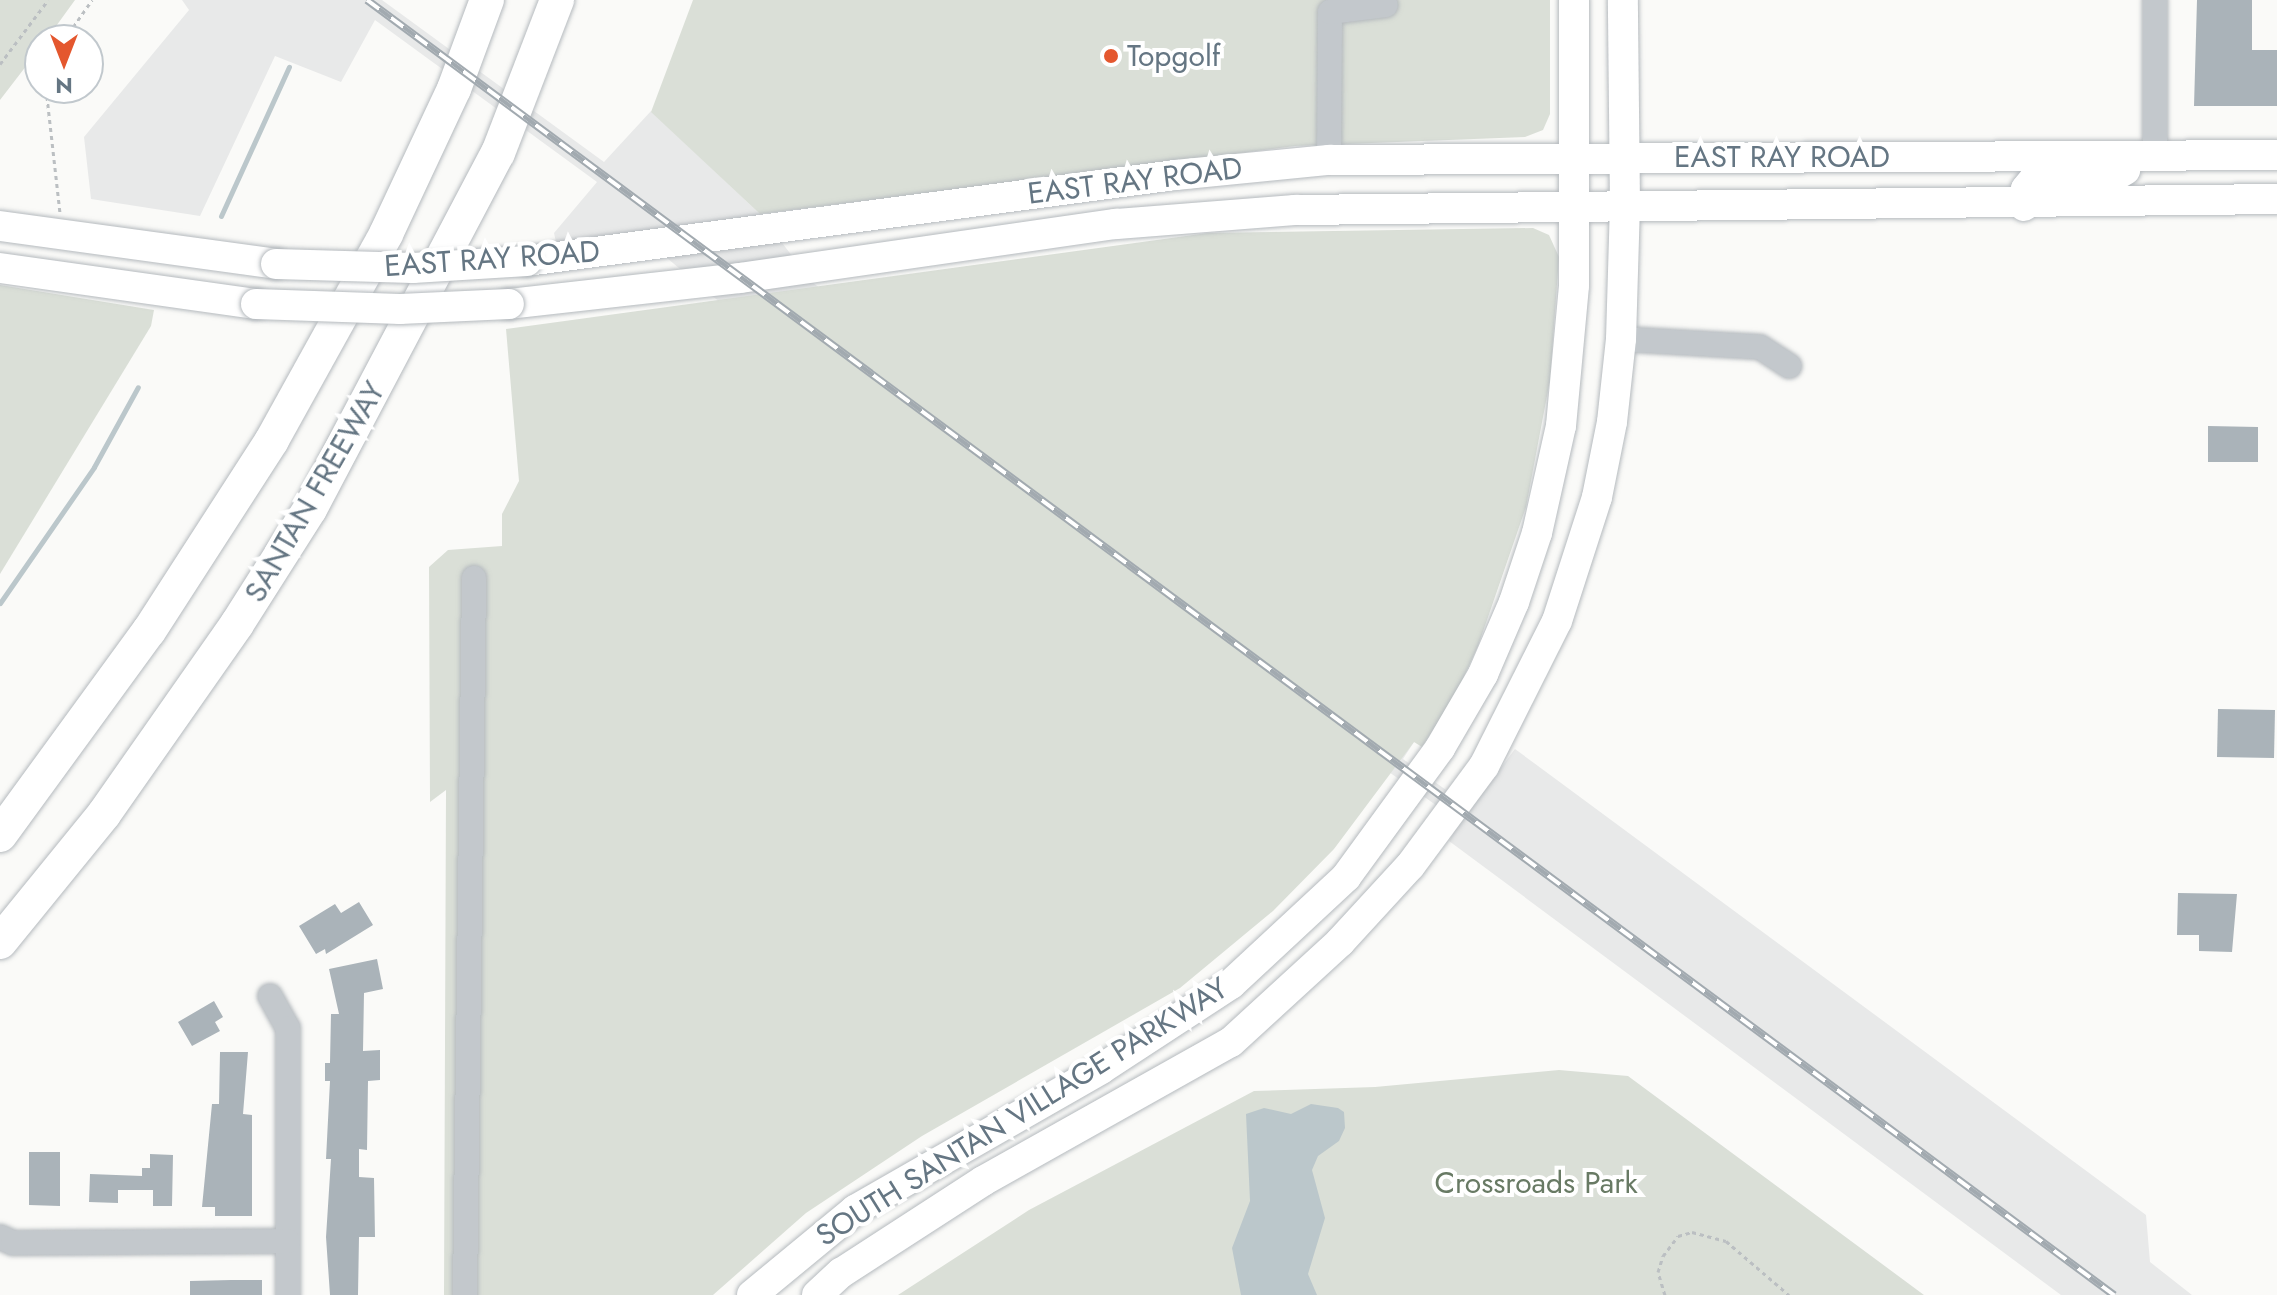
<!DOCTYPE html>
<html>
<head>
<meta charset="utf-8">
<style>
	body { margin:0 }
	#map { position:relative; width:2277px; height:1295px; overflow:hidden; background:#fafaf8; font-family:Jost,sans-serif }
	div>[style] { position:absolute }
	.built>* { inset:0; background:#e8e9e9 }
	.green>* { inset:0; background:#dadfd7 }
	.water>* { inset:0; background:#bbc7cb }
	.stream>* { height:5px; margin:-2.5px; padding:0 2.5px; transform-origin:2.5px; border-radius:2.5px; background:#bbc7cb }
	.building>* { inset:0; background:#aab3b9 }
	.path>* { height:3px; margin-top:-1.5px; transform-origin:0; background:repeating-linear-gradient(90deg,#bbbfc2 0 4px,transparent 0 8px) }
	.roads { filter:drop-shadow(0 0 2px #b5babe) drop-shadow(0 0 2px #b5babe) }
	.minor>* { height:24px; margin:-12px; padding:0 12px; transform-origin:12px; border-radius:12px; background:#c3c8cc }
	.major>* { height:30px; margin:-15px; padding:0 15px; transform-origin:15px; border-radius:15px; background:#fff }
	.highway>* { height:34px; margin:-17px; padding:0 17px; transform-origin:17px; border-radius:17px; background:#fff }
	.rail>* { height:8px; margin-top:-4px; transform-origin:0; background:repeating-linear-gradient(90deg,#fff 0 15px,#a2aab0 0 30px); box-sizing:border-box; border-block:2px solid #a2aab0 }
	.bridges { filter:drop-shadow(0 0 2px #b5babe) drop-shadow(0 0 2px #b5babe) }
	.major-bridge>* { height:30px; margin:-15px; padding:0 15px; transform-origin:15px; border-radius:15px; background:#fff }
	.dots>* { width:22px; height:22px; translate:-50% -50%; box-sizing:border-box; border:4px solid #fff; border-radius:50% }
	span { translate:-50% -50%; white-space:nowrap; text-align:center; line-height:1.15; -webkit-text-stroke:8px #fff; paint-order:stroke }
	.poi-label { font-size:30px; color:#657683 }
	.left { translate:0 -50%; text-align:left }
	.street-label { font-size:30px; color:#657683 }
	.park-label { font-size:30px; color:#687a64 }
	.north { position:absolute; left:24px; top:24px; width:80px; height:80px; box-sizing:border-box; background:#fff; border:2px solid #c1c8cd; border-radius:50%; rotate:180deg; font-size:22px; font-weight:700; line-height:32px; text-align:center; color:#657683 }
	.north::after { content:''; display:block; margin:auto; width:28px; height:36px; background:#e4572e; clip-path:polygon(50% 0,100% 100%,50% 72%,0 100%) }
</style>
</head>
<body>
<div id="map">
	<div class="built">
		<div style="clip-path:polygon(182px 0,382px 0,604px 162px,651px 111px,760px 214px,812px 282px,1414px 742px,1403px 759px,1471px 808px,1515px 749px,2146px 1215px,2150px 1262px,2192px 1295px,2061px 1295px,1449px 841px,1460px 822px,716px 299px,637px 233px,556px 242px,554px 233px,597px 182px,375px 20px,341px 82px,275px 56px,200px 216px,91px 199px,84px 137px,189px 10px)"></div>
	</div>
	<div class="green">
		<div style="clip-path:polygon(0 0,75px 0,46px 40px,40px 40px,40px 48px,0 100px)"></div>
		<div style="clip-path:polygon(693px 0,1550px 0,1550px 114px,1543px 130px,1525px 137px,1295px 146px,760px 214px,651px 112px)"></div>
		<div style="clip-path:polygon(1533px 228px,1549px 235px,1559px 257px,1550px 380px,1526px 507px,1478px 646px,1456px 694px,1422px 747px,1414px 742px,1334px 849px,1273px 911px,1180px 988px,922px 1136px,806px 1213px,713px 1295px,444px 1295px,446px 790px,430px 802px,429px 567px,448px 550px,502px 546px,502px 514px,519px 481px,506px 329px,1208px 233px)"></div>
		<div style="clip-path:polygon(0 285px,154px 310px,151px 326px,0 574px)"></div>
		<div style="clip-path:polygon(1559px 1070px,1628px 1076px,1924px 1295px,898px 1295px,1029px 1210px,1254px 1091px,1375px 1087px)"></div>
	</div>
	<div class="water">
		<div style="clip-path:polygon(1311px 1104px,1338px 1108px,1344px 1112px,1345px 1128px,1339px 1141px,1318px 1156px,1312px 1170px,1325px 1218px,1308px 1274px,1317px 1295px,1241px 1295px,1232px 1248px,1250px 1201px,1246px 1114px,1264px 1108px,1291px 1114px)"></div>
	</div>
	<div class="stream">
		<div style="left:221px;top:216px;width:164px;rotate:-65.5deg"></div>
		<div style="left:0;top:603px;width:165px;rotate:-55.3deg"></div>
		<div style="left:94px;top:467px;width:91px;rotate:-61.2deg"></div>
	</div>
	<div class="building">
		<div style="clip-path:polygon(2197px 0,2252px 0,2252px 50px,2277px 50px,2277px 106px,2194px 106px)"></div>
		<div style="clip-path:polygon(2208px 426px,2258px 427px,2258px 462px,2208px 462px)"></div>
		<div style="clip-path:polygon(2218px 709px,2275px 710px,2274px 758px,2217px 757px)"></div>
		<div style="clip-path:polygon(2178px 893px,2237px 894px,2232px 952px,2199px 951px,2199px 935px,2177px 935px)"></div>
		<div style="clip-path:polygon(359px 902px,373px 925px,326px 954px,325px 949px,316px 954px,299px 926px,335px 904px,341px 913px)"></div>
		<div style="clip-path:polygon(377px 959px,383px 989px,364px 993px,363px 1051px,380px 1050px,380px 1080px,368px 1081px,367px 1150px,359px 1149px,359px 1177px,374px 1178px,375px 1237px,359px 1237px,358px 1295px,330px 1295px,326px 1237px,331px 1159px,326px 1159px,330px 1081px,325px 1081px,325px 1063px,330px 1063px,331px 1014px,339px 1014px,329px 969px)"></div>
		<div style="clip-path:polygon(214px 1001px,223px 1017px,215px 1022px,220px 1031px,192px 1046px,178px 1022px)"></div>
		<div style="clip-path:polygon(220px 1052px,248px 1052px,243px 1114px,252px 1115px,252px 1216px,215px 1216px,215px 1207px,202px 1207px,212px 1104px,219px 1104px)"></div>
		<div style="clip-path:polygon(29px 1152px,60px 1152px,60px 1206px,29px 1205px)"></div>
		<div style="clip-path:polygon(150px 1154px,173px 1155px,172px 1206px,153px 1206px,153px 1190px,118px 1190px,118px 1203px,89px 1202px,90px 1174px,142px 1176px,142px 1168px,150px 1168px)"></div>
		<div style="clip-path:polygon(231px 1280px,262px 1280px,262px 1295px,190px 1295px,190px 1281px)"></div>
	</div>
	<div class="path">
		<div style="left:64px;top:40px;width:49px;rotate:-55deg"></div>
		<div style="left:0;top:64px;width:80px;rotate:-53.1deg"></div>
		<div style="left:46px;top:88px;width:125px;rotate:83.6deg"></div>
		<div style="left:1665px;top:1295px;width:24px;rotate:-107deg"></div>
		<div style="left:1658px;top:1272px;width:17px;rotate:-73deg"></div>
		<div style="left:1663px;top:1256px;width:25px;rotate:-53deg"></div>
		<div style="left:1678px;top:1236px;width:15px;rotate:-16deg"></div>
		<div style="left:1692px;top:1232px;width:35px;rotate:15deg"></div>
		<div style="left:1726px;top:1241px;width:83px;rotate:40.6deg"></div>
	</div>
	<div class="roads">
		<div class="minor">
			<div style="left:2155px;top:0;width:155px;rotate:90deg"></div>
			<div style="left:1329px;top:160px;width:148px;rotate:-89.6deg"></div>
			<div style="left:1330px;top:12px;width:56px;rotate:-7.1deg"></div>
			<div style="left:1621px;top:339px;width:139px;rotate:3.3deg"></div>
			<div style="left:1760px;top:347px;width:35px;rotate:33deg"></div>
			<div style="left:270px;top:996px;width:37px;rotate:61deg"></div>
			<div style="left:288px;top:1028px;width:267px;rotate:90deg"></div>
			<div style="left:0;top:1237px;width:14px;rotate:25deg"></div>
			<div style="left:13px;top:1243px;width:275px;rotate:-0.4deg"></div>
			<div style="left:465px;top:1295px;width:717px;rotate:-89.28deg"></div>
		</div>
		<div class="major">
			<div style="left:2024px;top:206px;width:17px;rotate:-83deg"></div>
			<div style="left:2026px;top:189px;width:14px;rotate:-51deg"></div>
			<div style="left:2035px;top:178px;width:80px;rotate:-1.4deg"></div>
			<div style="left:2115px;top:176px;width:12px;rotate:-31deg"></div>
			<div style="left:0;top:226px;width:279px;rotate:7.8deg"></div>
			<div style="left:527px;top:261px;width:654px;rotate:-7.56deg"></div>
			<div style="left:1175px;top:175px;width:155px;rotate:-5.6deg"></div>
			<div style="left:1329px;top:160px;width:948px;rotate:-0.3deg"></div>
			<div style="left:0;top:268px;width:259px;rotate:8deg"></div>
			<div style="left:509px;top:304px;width:232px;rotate:-6.4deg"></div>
			<div style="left:740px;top:278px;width:380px;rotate:-8.2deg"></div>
			<div style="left:1116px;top:224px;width:180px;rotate:-4.5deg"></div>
			<div style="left:1295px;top:210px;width:982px;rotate:-0.64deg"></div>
			<div style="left:752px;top:1295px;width:134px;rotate:-39.5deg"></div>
			<div style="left:855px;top:1210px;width:284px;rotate:-29.8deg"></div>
			<div style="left:1101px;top:1069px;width:155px;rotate:-33.2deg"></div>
			<div style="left:1231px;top:984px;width:157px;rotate:-42.9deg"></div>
			<div style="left:1346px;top:877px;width:160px;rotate:-53.9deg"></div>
			<div style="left:1440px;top:748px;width:86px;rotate:-59.8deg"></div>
			<div style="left:1483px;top:674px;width:78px;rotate:-66.7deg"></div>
			<div style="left:1514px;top:602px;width:73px;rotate:-71.6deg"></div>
			<div style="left:1537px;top:533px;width:110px;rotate:-77.4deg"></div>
			<div style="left:1561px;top:426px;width:141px;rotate:-84.7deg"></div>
			<div style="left:1574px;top:286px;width:286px;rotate:-90deg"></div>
			<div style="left:817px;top:1295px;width:33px;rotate:-43deg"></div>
			<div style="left:841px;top:1273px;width:169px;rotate:-32.9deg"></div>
			<div style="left:983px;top:1181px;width:284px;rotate:-29.3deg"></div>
			<div style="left:1231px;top:1042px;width:148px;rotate:-42.5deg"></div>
			<div style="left:1340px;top:942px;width:103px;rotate:-47.4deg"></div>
			<div style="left:1410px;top:866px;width:124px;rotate:-53.5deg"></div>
			<div style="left:1484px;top:766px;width:162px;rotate:-63.3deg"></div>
			<div style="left:1557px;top:621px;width:130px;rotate:-72.1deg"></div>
			<div style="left:1597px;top:497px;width:76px;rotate:-78.7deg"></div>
			<div style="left:1612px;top:422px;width:83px;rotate:-83.8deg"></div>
			<div style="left:1621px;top:339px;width:134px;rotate:-88.3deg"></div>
			<div style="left:1625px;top:205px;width:205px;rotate:-90.6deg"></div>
		</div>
		<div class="highway">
			<div style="left:0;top:835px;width:253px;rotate:-53.9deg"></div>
			<div style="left:149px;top:631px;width:227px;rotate:-57.2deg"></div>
			<div style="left:272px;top:440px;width:235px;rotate:-61deg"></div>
			<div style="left:386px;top:234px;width:160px;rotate:-64.9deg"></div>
			<div style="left:454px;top:89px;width:95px;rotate:-69.7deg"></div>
			<div style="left:0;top:942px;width:165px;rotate:-50.9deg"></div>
			<div style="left:104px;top:814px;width:232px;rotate:-55deg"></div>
			<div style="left:237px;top:624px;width:136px;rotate:-57.6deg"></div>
			<div style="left:310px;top:509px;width:403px;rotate:-62.2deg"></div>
			<div style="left:498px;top:153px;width:164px;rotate:-68.9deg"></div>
		</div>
	</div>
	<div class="rail">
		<div style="left:367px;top:0;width:2175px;rotate:36.55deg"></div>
	</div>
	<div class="bridges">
		<div class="major-bridge">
			<div style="left:276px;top:264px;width:137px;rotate:1.7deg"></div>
			<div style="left:413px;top:268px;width:114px;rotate:-3.5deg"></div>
			<div style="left:256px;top:304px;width:144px;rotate:2deg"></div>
			<div style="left:400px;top:309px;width:109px;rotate:-2.6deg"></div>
		</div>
	</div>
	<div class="dots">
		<div style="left:1111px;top:56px;background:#e4572e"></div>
	</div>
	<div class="poi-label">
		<span class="left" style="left:1127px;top:56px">Topgolf</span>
	</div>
	<div class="street-label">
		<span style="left:1782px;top:157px">EAST RAY ROAD</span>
		<span style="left:1135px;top:181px;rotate:-7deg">EAST RAY ROAD</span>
		<span style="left:492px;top:259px;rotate:-4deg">EAST RAY ROAD</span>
		<span style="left:315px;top:492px;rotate:-60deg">SANTAN FREEWAY</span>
		<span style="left:1022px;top:1112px;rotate:-32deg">SOUTH SANTAN VILLAGE PARKWAY</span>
	</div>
	<div class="park-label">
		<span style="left:1536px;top:1183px">Crossroads Park</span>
	</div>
	<div class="north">N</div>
</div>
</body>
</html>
